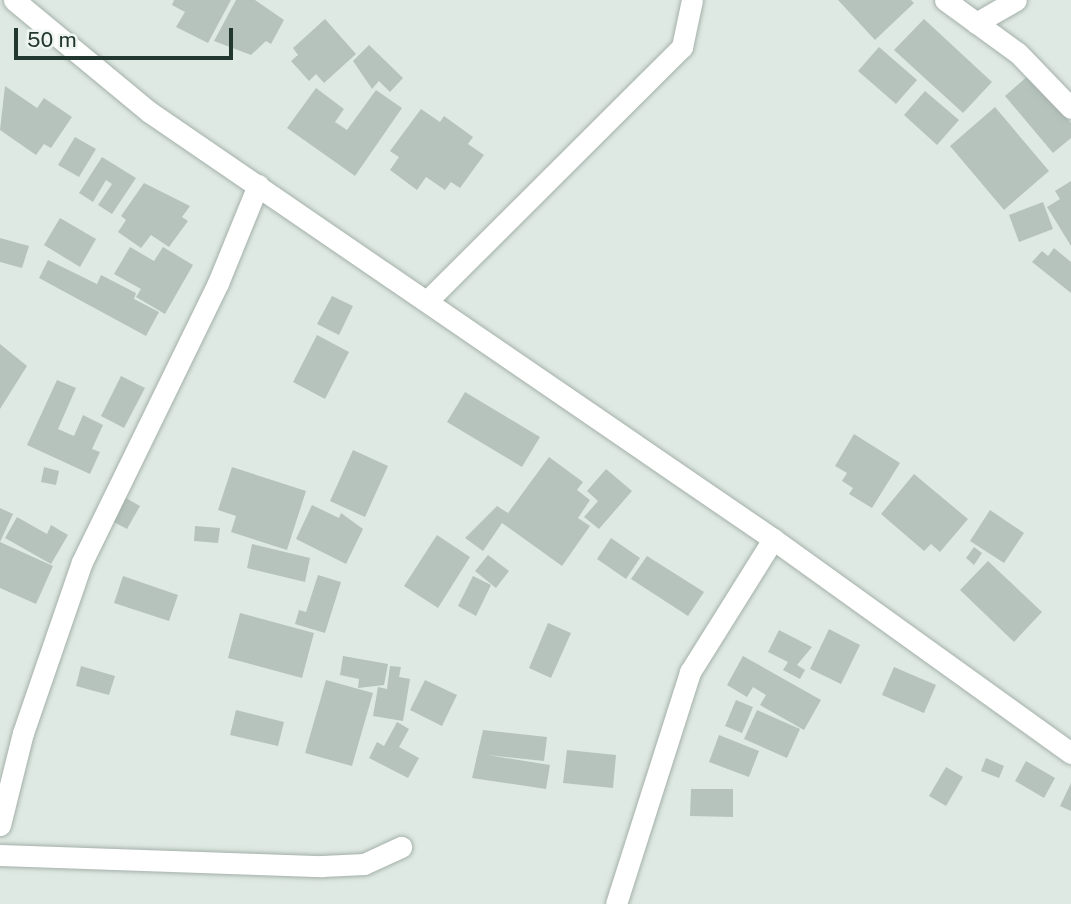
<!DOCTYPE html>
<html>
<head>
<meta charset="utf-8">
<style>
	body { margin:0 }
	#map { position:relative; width:1071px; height:904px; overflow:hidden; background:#dfe9e3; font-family:"Public Sans",sans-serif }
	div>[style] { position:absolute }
	.building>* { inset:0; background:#b5c3bc }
	.roads { filter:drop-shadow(0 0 2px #a3b0a9) drop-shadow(0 0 2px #a3b0a9) }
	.minor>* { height:21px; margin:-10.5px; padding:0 10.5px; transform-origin:10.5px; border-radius:10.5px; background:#fff }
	span { translate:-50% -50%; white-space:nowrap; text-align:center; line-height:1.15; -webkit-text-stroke:6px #eff6f2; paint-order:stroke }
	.scale { position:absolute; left:14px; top:28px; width:219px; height:32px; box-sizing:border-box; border:4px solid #22372f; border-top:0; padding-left:9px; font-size:21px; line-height:24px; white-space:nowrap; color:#22372f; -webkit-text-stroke:5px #eff6f2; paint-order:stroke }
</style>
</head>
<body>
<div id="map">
	<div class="building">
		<div style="clip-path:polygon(174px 0,231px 0,208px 43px,176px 27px,185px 12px,172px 5px)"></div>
		<div style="clip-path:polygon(236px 0,255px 0,284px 20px,271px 44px,266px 41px,251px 55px,214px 41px)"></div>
		<div style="clip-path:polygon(838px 0,911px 0,914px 3px,875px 40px)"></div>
		<div style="clip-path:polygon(325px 19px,356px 54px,324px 83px,316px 74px,309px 81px,291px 61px,298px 55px,293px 48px)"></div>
		<div style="clip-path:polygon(924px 19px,992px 82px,963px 113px,894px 50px)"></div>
		<div style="clip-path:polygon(369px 45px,403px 78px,390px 92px,379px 81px,372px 89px,353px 61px)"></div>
		<div style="clip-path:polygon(879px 47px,917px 80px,896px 104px,858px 71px)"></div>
		<div style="clip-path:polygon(1030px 74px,1071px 123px,1071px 138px,1053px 153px,1005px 96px)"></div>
		<div style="clip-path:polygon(5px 86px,37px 108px,44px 98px,72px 117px,51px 148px,44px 144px,36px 155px,0 130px)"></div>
		<div style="clip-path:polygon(316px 88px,344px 109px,335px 122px,347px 130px,376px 90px,402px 108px,355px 176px,287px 128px)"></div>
		<div style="clip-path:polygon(925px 91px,959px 120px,937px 145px,904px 115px)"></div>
		<div style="clip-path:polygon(995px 107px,1049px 171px,1004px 210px,950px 146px)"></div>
		<div style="clip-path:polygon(421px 109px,440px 122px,444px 116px,473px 137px,468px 144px,484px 155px,460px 188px,451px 182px,445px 190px,426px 177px,417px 190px,390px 170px,399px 157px,390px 151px)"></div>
		<div style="clip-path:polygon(75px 137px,96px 149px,79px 177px,58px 165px)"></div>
		<div style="clip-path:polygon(102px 157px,136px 178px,112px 214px,98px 205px,112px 184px,106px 180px,93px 202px,79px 193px)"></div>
		<div style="clip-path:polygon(1071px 181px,1071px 246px,1047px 207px,1060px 199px,1055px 191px)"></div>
		<div style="clip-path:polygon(144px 183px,190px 206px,182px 217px,188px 221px,169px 247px,151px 235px,141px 248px,118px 232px,126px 220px,121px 216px)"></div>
		<div style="clip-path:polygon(1043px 202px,1053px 229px,1019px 242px,1009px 215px)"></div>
		<div style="clip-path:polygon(60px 218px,96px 239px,80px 267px,44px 245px)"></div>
		<div style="clip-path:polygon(0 238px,29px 246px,22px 268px,0 262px)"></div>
		<div style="clip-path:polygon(130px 247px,154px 261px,163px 247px,193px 265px,165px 314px,136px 297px,141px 289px,114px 274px)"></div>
		<div style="clip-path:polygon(1054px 248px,1071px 262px,1071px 293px,1032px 262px,1042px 251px,1048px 256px)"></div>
		<div style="clip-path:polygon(48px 260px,97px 284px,101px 275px,136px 293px,134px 299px,159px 312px,146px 336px,39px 278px)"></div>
		<div style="clip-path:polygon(332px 296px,353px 306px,339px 335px,317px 324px)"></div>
		<div style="clip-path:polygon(317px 335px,349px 352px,325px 399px,293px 382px)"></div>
		<div style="clip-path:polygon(0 344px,27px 366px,0 409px)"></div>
		<div style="clip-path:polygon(121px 376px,145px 388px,124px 428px,101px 416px)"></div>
		<div style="clip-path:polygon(57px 380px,76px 388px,58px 429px,74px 436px,83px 415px,103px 425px,92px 449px,100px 452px,90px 474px,27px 445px)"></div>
		<div style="clip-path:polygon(465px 392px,540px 437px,522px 467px,447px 422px)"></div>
		<div style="clip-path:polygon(854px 434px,900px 463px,872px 508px,849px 494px,853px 488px,842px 481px,847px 473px,835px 466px)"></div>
		<div style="clip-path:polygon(353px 450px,388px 466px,365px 517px,330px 501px)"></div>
		<div style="clip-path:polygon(549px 457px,583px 482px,577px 490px,590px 500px,578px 518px,590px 526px,562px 566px,502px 523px,483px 551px,465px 538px,497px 506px,508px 513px)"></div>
		<div style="clip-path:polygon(44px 467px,59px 471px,56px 485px,41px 482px)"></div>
		<div style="clip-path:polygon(232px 467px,306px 491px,287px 550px,231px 532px,236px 516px,218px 510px)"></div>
		<div style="clip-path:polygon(606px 469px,632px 491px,599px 529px,584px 517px,598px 501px,587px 491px)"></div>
		<div style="clip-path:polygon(914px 474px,968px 519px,940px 552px,931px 544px,924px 551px,881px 514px)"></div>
		<div style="clip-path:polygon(124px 497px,140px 506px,127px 529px,110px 520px)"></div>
		<div style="clip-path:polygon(312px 505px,339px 518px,341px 513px,363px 529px,346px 564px,296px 539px)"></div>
		<div style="clip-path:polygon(0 508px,13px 514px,0 542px,53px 566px,36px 604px,0 588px)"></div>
		<div style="clip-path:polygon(990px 510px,1024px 533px,1004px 563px,970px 541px)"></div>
		<div style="clip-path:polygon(17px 517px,47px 534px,51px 525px,68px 535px,51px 564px,5px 538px)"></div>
		<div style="clip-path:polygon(195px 526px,220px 528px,218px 543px,194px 541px)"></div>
		<div style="clip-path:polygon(437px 535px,470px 557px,438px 608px,404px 586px)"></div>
		<div style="clip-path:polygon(611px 538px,640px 558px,626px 579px,597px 559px)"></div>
		<div style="clip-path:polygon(252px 544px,310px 558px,305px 582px,247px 568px)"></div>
		<div style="clip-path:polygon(974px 547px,982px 553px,974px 565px,966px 558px)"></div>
		<div style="clip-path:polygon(488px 555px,509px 571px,496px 588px,475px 571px)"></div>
		<div style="clip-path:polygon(647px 556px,704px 592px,688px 616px,631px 579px)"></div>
		<div style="clip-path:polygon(988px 561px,1042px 612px,1014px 642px,960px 590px)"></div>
		<div style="clip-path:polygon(318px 575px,341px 582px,325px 633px,295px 624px,299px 610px,306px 612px)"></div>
		<div style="clip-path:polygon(123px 576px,178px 595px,169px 621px,114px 603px)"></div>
		<div style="clip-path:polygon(473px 576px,491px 585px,476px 616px,458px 606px)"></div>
		<div style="clip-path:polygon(240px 613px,314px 633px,302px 678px,228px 658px)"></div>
		<div style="clip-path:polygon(548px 623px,571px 633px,551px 678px,529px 668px)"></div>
		<div style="clip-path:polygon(829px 629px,860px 645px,841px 684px,810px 669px)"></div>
		<div style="clip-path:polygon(779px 630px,812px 647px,797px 665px,805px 670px,800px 679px,783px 670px,788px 662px,768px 652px)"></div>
		<div style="clip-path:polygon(343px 656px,388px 664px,384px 685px,358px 688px,359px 679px,340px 675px)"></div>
		<div style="clip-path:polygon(743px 656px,821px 700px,804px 730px,760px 705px,766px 695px,753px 687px,747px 697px,727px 685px)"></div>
		<div style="clip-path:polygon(81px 666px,115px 676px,109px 695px,76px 686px)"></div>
		<div style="clip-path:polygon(390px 666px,401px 667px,399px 677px,410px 679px,403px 721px,373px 716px,378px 687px,387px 689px)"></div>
		<div style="clip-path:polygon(894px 667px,936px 685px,924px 713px,882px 695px)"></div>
		<div style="clip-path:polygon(326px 680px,373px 693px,352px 766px,305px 753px)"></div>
		<div style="clip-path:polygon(425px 680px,457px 695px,442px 726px,410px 710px)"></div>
		<div style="clip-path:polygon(736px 700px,753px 707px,742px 733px,725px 726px)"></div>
		<div style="clip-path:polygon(236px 710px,284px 722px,278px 746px,230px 735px)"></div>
		<div style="clip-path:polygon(757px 710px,800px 729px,787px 758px,744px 739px)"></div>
		<div style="clip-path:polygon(397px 722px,409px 729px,399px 747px,419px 758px,408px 778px,369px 758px,377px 742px,384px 746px)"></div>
		<div style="clip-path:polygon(483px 730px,547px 737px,544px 761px,487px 755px,550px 765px,546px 789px,472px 778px)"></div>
		<div style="clip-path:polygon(719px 735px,759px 751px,749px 777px,709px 762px)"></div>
		<div style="clip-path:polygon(567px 750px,616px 755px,613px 788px,563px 783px)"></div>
		<div style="clip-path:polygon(986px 758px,1004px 766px,999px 778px,981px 771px)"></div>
		<div style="clip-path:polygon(1026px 761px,1055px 778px,1044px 798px,1015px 781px)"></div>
		<div style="clip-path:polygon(946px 767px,963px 777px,946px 806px,929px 796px)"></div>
		<div style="clip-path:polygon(1071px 783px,1071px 811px,1060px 806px)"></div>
		<div style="clip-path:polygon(691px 789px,733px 789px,733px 817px,690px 816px)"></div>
	</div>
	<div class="roads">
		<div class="minor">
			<div style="left:14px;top:0;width:174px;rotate:39.6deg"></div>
			<div style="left:148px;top:111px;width:758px;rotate:34.4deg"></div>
			<div style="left:773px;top:539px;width:367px;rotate:35.7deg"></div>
			<div style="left:945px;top:0;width:90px;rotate:36deg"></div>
			<div style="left:1018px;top:53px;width:76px;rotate:46.1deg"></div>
			<div style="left:976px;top:23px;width:46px;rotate:-29.9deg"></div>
			<div style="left:428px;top:300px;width:359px;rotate:-44.9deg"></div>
			<div style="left:682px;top:47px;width:48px;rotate:-78deg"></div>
			<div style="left:0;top:825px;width:95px;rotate:-76deg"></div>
			<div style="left:23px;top:733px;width:181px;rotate:-71deg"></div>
			<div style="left:82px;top:562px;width:310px;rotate:-64deg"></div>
			<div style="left:218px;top:283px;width:106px;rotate:-67.8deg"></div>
			<div style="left:0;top:855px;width:322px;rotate:2deg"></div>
			<div style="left:322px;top:866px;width:42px;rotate:-2.7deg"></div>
			<div style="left:364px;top:864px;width:41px;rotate:-24.7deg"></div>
			<div style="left:616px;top:904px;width:244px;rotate:-72.3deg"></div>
			<div style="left:690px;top:672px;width:157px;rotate:-58deg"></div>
		</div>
	</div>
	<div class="scale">50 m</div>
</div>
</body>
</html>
